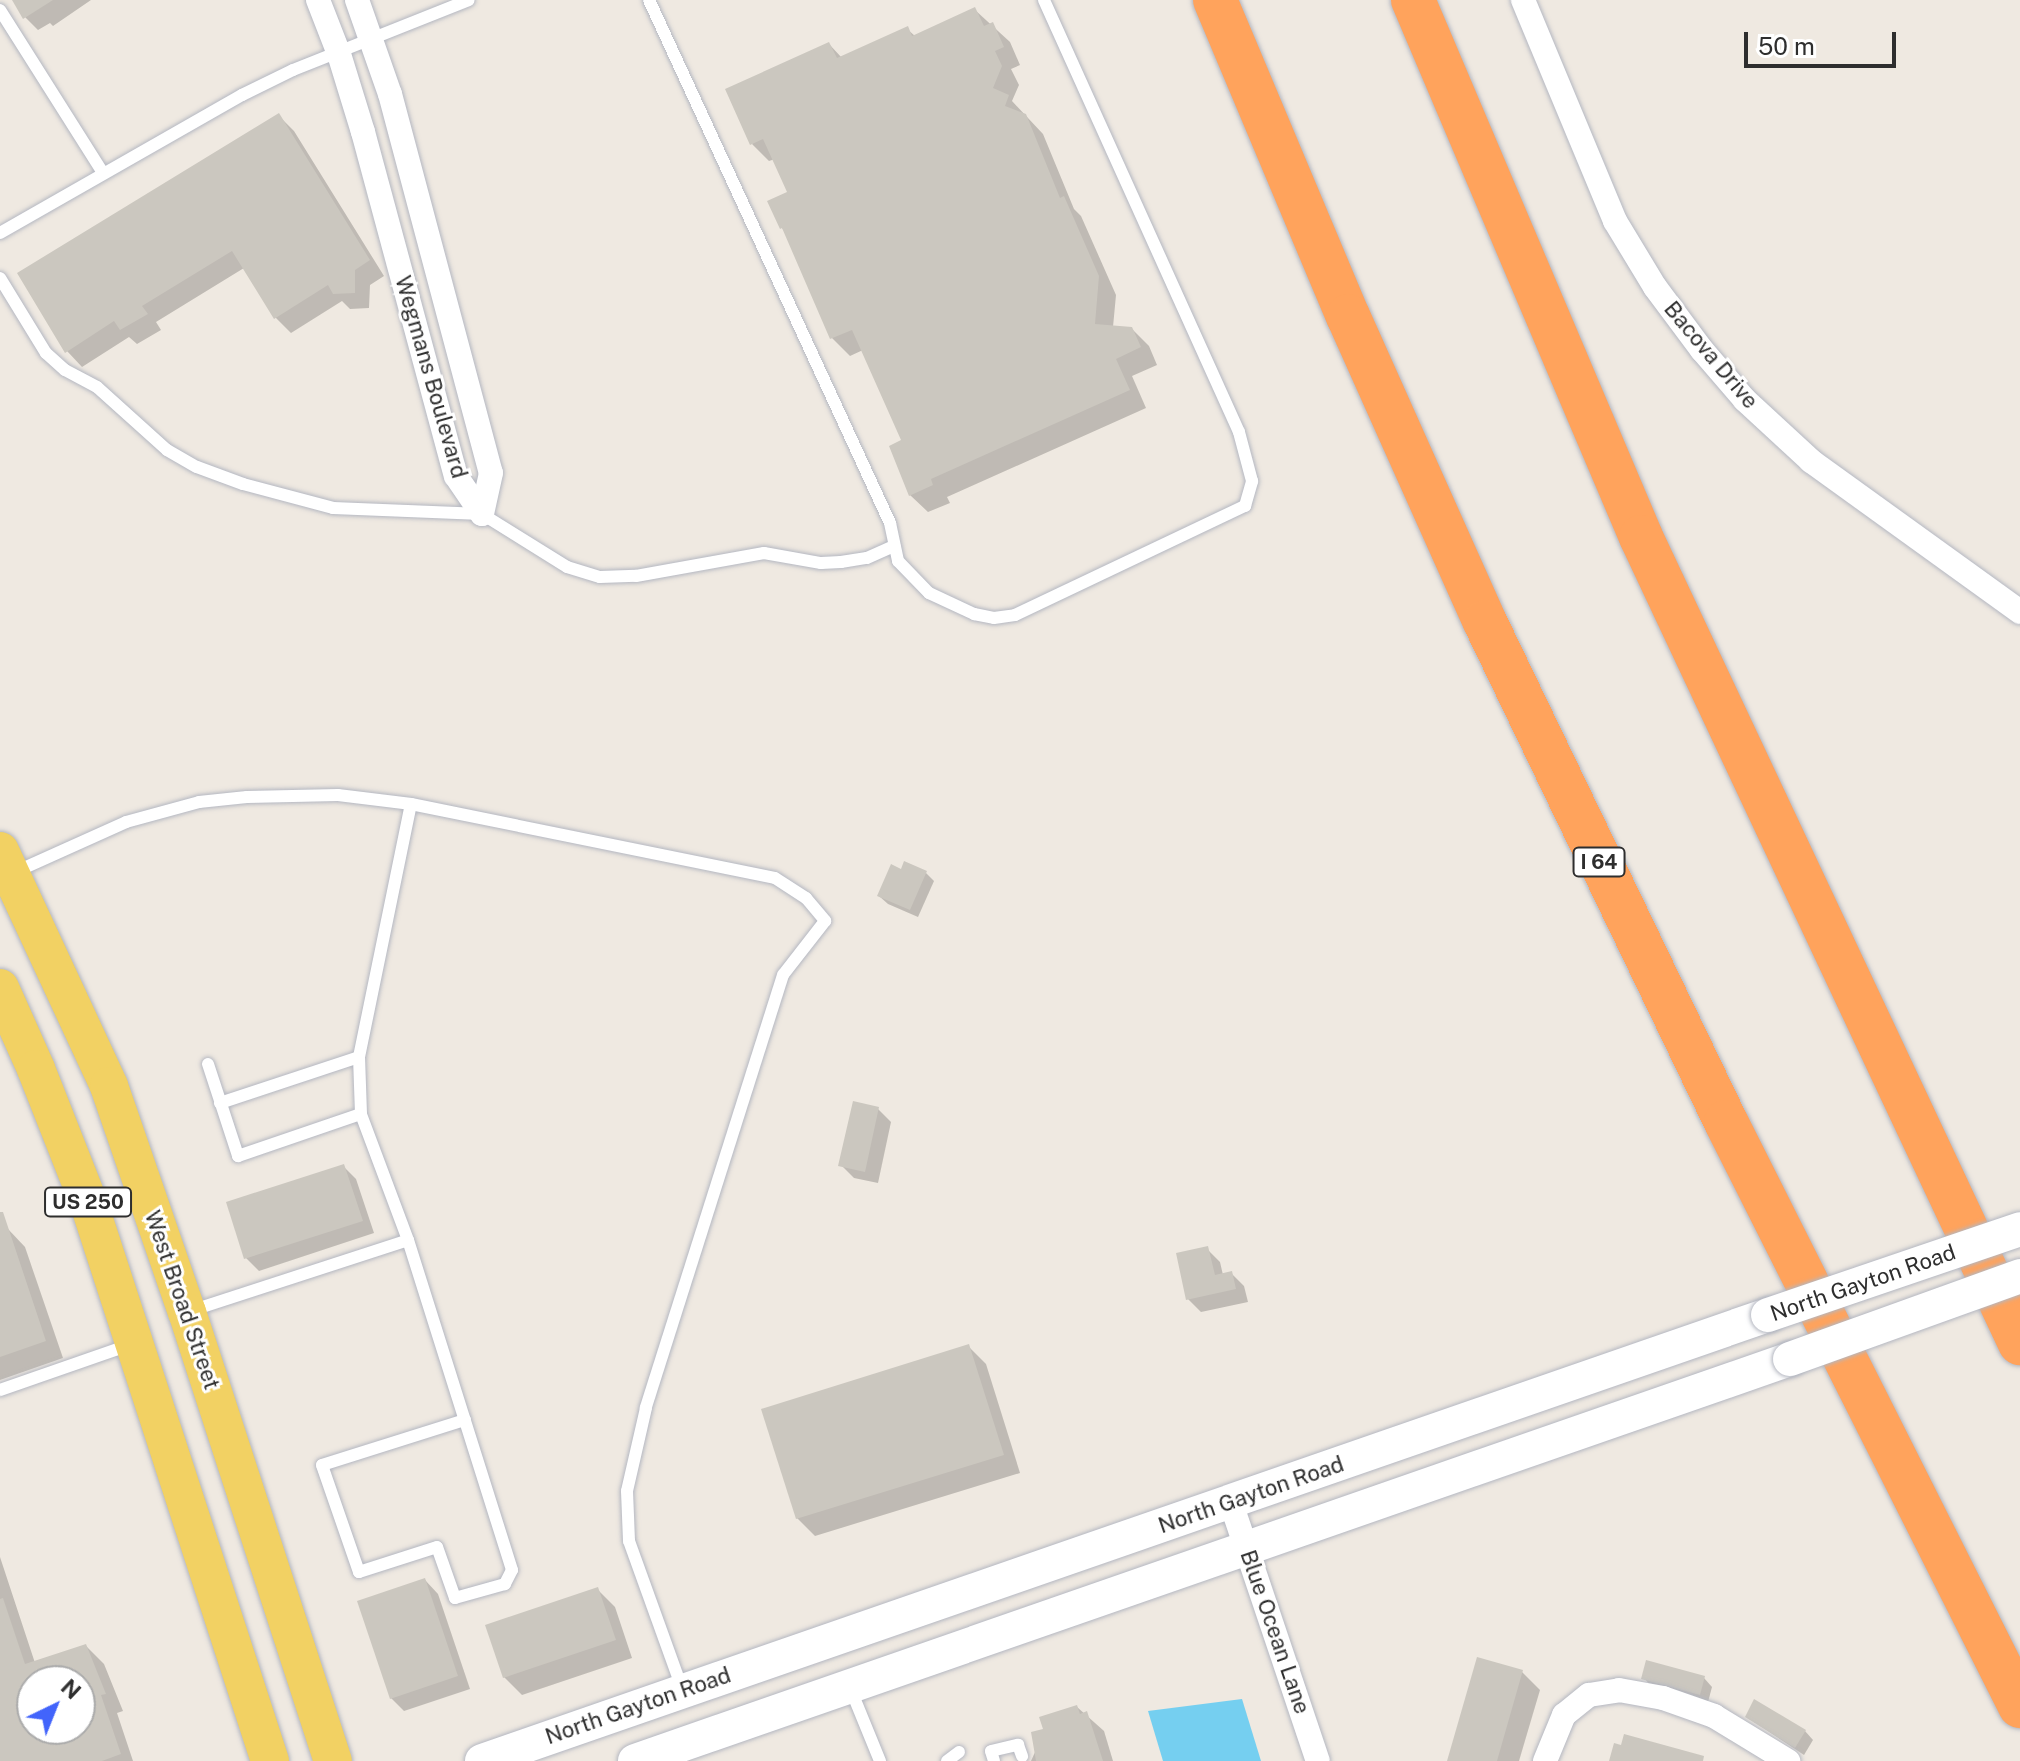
<!DOCTYPE html>
<html>
<head>
<meta charset="utf-8">
<style>
	body { margin:0 }
	#map { position:relative; width:2020px; height:1761px; overflow:hidden; background:#efe9e1; font-family:"Public Sans",sans-serif }
	div>[style] { position:absolute }
	.water>* { inset:0; background:#75cff0 }
	.shadow>* { inset:0; background:#0003 }
	.building>* { inset:0; background:#cbc7bf }
	.roads { filter:drop-shadow(0 0 2px #b4b7c1) drop-shadow(0 0 2px #b4b7c1) }
	.service>* { height:12px; margin:-6px; padding:0 6px; transform-origin:6px; border-radius:6px; background:#fff }
	.minor>* { height:24px; margin:-12px; padding:0 12px; transform-origin:12px; border-radius:12px; background:#fff }
	.secondary>* { height:34px; margin:-17px; padding:0 17px; transform-origin:17px; border-radius:17px; background:#fff }
	.primary>* { height:38px; margin:-19px; padding:0 19px; transform-origin:19px; border-radius:19px; background:#f2d163 }
	.motorway>* { height:44px; margin:-22px; padding:0 22px; transform-origin:22px; border-radius:22px; background:#ffa35c }
	.bridges { filter:drop-shadow(0 0 2px #b4b7c1) drop-shadow(0 0 2px #b4b7c1) }
	.secondary-bridge>* { height:34px; margin:-17px; padding:0 17px; transform-origin:17px; border-radius:17px; background:#fff }
	span { translate:-50% -50%; white-space:nowrap; text-align:center; line-height:1.15; -webkit-text-stroke:6px #fff; paint-order:stroke }
	.shield-label span { padding:2px 6px; background:#fff; border:2px solid; border-radius:6px; -webkit-text-stroke-width:0 }
	.shield-label { font-size:20px; color:#2e2e2e; font-weight:700 }
	.street-label { font-size:22px; color:#2e2e2e }
	.north { position:absolute; left:16px; top:1665px; width:80px; height:80px; box-sizing:border-box; background:#fff; border:2px solid #ababab; border-radius:50%; rotate:43deg; font-size:22px; font-weight:700; line-height:32px; text-align:center; color:#2e2e2e }
	.north::after { content:''; display:block; margin:auto; width:28px; height:36px; background:#4264fb; clip-path:polygon(50% 0,100% 100%,50% 72%,0 100%) }
	.scale { position:absolute; left:1744px; top:32px; width:152px; height:36px; box-sizing:border-box; border:4px solid #2e2e2e; border-top:0; padding-left:10px; font-size:24px; line-height:28px; white-space:nowrap; color:#2e2e2e; -webkit-text-stroke:6px #fff; paint-order:stroke }
</style>
</head>
<body>
<div id="map">
	<div class="water">
		<div style="clip-path:polygon(1242px 1699px,1261px 1761px,1163px 1761px,1148px 1711px)"></div>
	</div>
	<div class="shadow">
		<div style="clip-path:polygon(20px 0,91px 0,53px 26px,50px 23px,38px 30px,25px 17px)"></div>
		<div style="clip-path:polygon(975px 10px,1010px 42px,1020px 65px,1011px 69px,1019px 85px,1012px 101px,1043px 134px,1074px 209px,1081px 216px,1116px 295px,1113px 327px,1131px 328px,1149px 346px,1157px 365px,1132px 376px,1146px 408px,947px 497px,950px 503px,928px 512px,910px 495px,904px 441px,863px 350px,850px 356px,832px 338px,787px 233px,781px 227px,790px 193px,775px 159px,769px 161px,752px 144px,829px 44px,842px 58px,907px 29px,915px 36px)"></div>
		<div style="clip-path:polygon(279px 116px,294px 131px,384px 276px,370px 285px,369px 308px,350px 309px,342px 301px,291px 333px,276px 318px,244px 268px,156px 322px,161px 330px,137px 344px,129px 337px,82px 367px,67px 351px)"></div>
		<div style="clip-path:polygon(902px 872px,926px 873px,934px 881px,918px 917px,888px 904px,879px 896px)"></div>
		<div style="clip-path:polygon(878px 1109px,891px 1122px,878px 1183px,854px 1178px,841px 1165px)"></div>
		<div style="clip-path:polygon(343px 1166px,356px 1179px,374px 1233px,259px 1271px,246px 1258px)"></div>
		<div style="clip-path:polygon(8px 1229px,25px 1247px,63px 1358px,0 1380px,0 1232px)"></div>
		<div style="clip-path:polygon(1207px 1249px,1220px 1262px,1223px 1275px,1231px 1273px,1244px 1286px,1248px 1302px,1201px 1312px,1188px 1299px)"></div>
		<div style="clip-path:polygon(969px 1347px,986px 1364px,1020px 1473px,815px 1536px,797px 1518px)"></div>
		<div style="clip-path:polygon(evenodd,0 1557px,35px 1663px,86px 1646px,104px 1664px,123px 1711px,117px 1713px,133px 1761px,0 1761px,0 1557px,32px 1681px,80px 1681px,80px 1729px,32px 1729px,32px 1681px)"></div>
		<div style="clip-path:polygon(425px 1580px,438px 1594px,470px 1689px,404px 1711px,391px 1698px)"></div>
		<div style="clip-path:polygon(597px 1589px,615px 1607px,632px 1658px,522px 1695px,504px 1677px)"></div>
		<div style="clip-path:polygon(1522px 1672px,1540px 1690px,1519px 1761px,1450px 1761px)"></div>
		<div style="clip-path:polygon(1644px 1678px,1704px 1678px,1712px 1687px,1708px 1702px,1652px 1687px)"></div>
		<div style="clip-path:polygon(1077px 1707px,1104px 1731px,1113px 1761px,1031px 1761px,1045px 1730px)"></div>
		<div style="clip-path:polygon(1747px 1717px,1805px 1731px,1813px 1740px,1804px 1755px)"></div>
	</div>
	<div class="building">
		<div style="clip-path:polygon(12px 0,53px 0,23px 19px)"></div>
		<div style="clip-path:polygon(975px 7px,984px 26px,993px 22px,1004px 47px,995px 51px,1002px 66px,993px 88px,1009px 95px,1005px 106px,1026px 114px,1060px 198px,1064px 196px,1099px 276px,1095px 324px,1132px 327px,1141px 347px,1116px 359px,1130px 390px,931px 479px,933px 485px,909px 496px,889px 446px,901px 440px,852px 330px,830px 339px,782px 228px,780px 229px,767px 201px,787px 192px,763px 139px,750px 145px,725px 89px,829px 42px,837px 58px,908px 26px,912px 36px)"></div>
		<div style="clip-path:polygon(279px 113px,370px 260px,355px 270px,355px 293px,333px 294px,328px 285px,274px 319px,232px 251px,142px 306px,148px 314px,120px 330px,114px 321px,65px 353px,17px 273px)"></div>
		<div style="clip-path:polygon(904px 861px,927px 871px,910px 910px,877px 896px,891px 864px,901px 869px)"></div>
		<div style="clip-path:polygon(853px 1101px,879px 1107px,865px 1172px,838px 1166px)"></div>
		<div style="clip-path:polygon(344px 1164px,363px 1221px,244px 1259px,226px 1202px)"></div>
		<div style="clip-path:polygon(0 1212px,3px 1212px,46px 1341px,0 1357px)"></div>
		<div style="clip-path:polygon(1208px 1246px,1215px 1275px,1232px 1271px,1236px 1289px,1186px 1300px,1176px 1253px)"></div>
		<div style="clip-path:polygon(969px 1344px,1004px 1455px,796px 1519px,761px 1409px)"></div>
		<div style="clip-path:polygon(425px 1578px,458px 1676px,390px 1699px,357px 1601px)"></div>
		<div style="clip-path:polygon(598px 1587px,616px 1640px,503px 1678px,485px 1625px)"></div>
		<div style="clip-path:polygon(evenodd,3px 1598px,25px 1664px,86px 1644px,106px 1694px,101px 1695px,121px 1754px,102px 1761px,0 1761px,0 1599px,3px 1598px,32px 1681px,80px 1681px,80px 1729px,32px 1729px,32px 1681px)"></div>
		<div style="clip-path:polygon(1477px 1657px,1523px 1670px,1497px 1761px,1447px 1761px)"></div>
		<div style="clip-path:polygon(1646px 1660px,1705px 1676px,1700px 1695px,1641px 1679px)"></div>
		<div style="clip-path:polygon(1754px 1699px,1806px 1730px,1795px 1748px,1745px 1717px)"></div>
		<div style="clip-path:polygon(1077px 1705px,1080px 1714px,1087px 1711px,1103px 1761px,1036px 1761px,1031px 1732px,1043px 1729px,1039px 1717px)"></div>
		<div style="clip-path:polygon(1624px 1734px,1704px 1756px,1703px 1761px,1609px 1761px,1614px 1743px,1621px 1745px)"></div>
	</div>
	<div class="roads">
		<div class="service">
			<div style="left:649px;top:0;width:576px;rotate:65.26deg"></div>
			<div style="left:890px;top:523px;width:39px;rotate:78deg"></div>
			<div style="left:898px;top:561px;width:45px;rotate:45.9deg"></div>
			<div style="left:929px;top:593px;width:50px;rotate:25deg"></div>
			<div style="left:974px;top:614px;width:20px;rotate:11deg"></div>
			<div style="left:994px;top:618px;width:21px;rotate:-8deg"></div>
			<div style="left:1015px;top:615px;width:255px;rotate:-25.4deg"></div>
			<div style="left:1245px;top:506px;width:26px;rotate:-74deg"></div>
			<div style="left:1252px;top:481px;width:51px;rotate:-104.9deg"></div>
			<div style="left:1239px;top:432px;width:474px;rotate:-114.3deg"></div>
			<div style="left:0;top:10px;width:193px;rotate:57.7deg"></div>
			<div style="left:0;top:233px;width:279px;rotate:-29.7deg"></div>
			<div style="left:242px;top:95px;width:57px;rotate:-26.1deg"></div>
			<div style="left:293px;top:70px;width:189px;rotate:-21.7deg"></div>
			<div style="left:0;top:278px;width:88px;rotate:58.5deg"></div>
			<div style="left:46px;top:353px;width:25px;rotate:42deg"></div>
			<div style="left:65px;top:370px;width:36px;rotate:28deg"></div>
			<div style="left:97px;top:387px;width:94px;rotate:42deg"></div>
			<div style="left:167px;top:450px;width:34px;rotate:30deg"></div>
			<div style="left:197px;top:467px;width:49px;rotate:20.3deg"></div>
			<div style="left:243px;top:484px;width:93px;rotate:14.9deg"></div>
			<div style="left:333px;top:508px;width:149px;rotate:2.3deg"></div>
			<div style="left:482px;top:514px;width:100px;rotate:31.9deg"></div>
			<div style="left:567px;top:567px;width:34px;rotate:17deg"></div>
			<div style="left:600px;top:577px;width:36px;rotate:-2deg"></div>
			<div style="left:636px;top:576px;width:130px;rotate:-10.2deg"></div>
			<div style="left:764px;top:553px;width:58px;rotate:10deg"></div>
			<div style="left:821px;top:563px;width:20px;rotate:-3deg"></div>
			<div style="left:841px;top:562px;width:26px;rotate:-9deg"></div>
			<div style="left:867px;top:558px;width:30px;rotate:-24deg"></div>
			<div style="left:15px;top:872px;width:122px;rotate:-24.2deg"></div>
			<div style="left:126px;top:822px;width:76px;rotate:-15.3deg"></div>
			<div style="left:199px;top:802px;width:48px;rotate:-5.9deg"></div>
			<div style="left:247px;top:797px;width:91px;rotate:-1.3deg"></div>
			<div style="left:338px;top:795px;width:74px;rotate:7deg"></div>
			<div style="left:411px;top:804px;width:371px;rotate:11.5deg"></div>
			<div style="left:775px;top:878px;width:37px;rotate:33deg"></div>
			<div style="left:806px;top:898px;width:30px;rotate:50deg"></div>
			<div style="left:825px;top:921px;width:68px;rotate:127.9deg"></div>
			<div style="left:783px;top:975px;width:454px;rotate:107.6deg"></div>
			<div style="left:646px;top:1408px;width:85px;rotate:102.9deg"></div>
			<div style="left:627px;top:1491px;width:50px;rotate:87.7deg"></div>
			<div style="left:629px;top:1541px;width:156px;rotate:70.2deg"></div>
			<div style="left:208px;top:1064px;width:97px;rotate:71.9deg"></div>
			<div style="left:238px;top:1156px;width:130px;rotate:-18.9deg"></div>
			<div style="left:220px;top:1103px;width:146px;rotate:-18.3deg"></div>
			<div style="left:408px;top:1240px;width:134px;rotate:-110.5deg"></div>
			<div style="left:361px;top:1114px;width:57px;rotate:-92deg"></div>
			<div style="left:359px;top:1057px;width:258px;rotate:-78.4deg"></div>
			<div style="left:190px;top:1311px;width:229px;rotate:-18deg"></div>
			<div style="left:408px;top:1240px;width:346px;rotate:72.5deg"></div>
			<div style="left:512px;top:1570px;width:16px;rotate:117deg"></div>
			<div style="left:505px;top:1584px;width:52px;rotate:164.4deg"></div>
			<div style="left:455px;top:1598px;width:54px;rotate:-109.4deg"></div>
			<div style="left:437px;top:1547px;width:82px;rotate:162.2deg"></div>
			<div style="left:359px;top:1572px;width:113px;rotate:-109.1deg"></div>
			<div style="left:322px;top:1465px;width:150px;rotate:-17.5deg"></div>
			<div style="left:0;top:1390px;width:137px;rotate:-19.2deg"></div>
			<div style="left:851px;top:1690px;width:77px;rotate:67.8deg"></div>
			<div style="left:947px;top:1761px;width:15px;rotate:-37deg"></div>
			<div style="left:994px;top:1761px;width:10px;rotate:-107deg"></div>
			<div style="left:991px;top:1751px;width:28px;rotate:-13deg"></div>
			<div style="left:1018px;top:1745px;width:12px;rotate:70deg"></div>
		</div>
		<div class="minor">
			<div style="left:318px;top:0;width:58px;rotate:68.7deg"></div>
			<div style="left:339px;top:54px;width:82px;rotate:72.9deg"></div>
			<div style="left:363px;top:132px;width:356px;rotate:74.9deg"></div>
			<div style="left:456px;top:476px;width:46px;rotate:55.6deg"></div>
			<div style="left:357px;top:0;width:100px;rotate:70.7deg"></div>
			<div style="left:390px;top:94px;width:392px;rotate:75.1deg"></div>
			<div style="left:491px;top:473px;width:42px;rotate:102.4deg"></div>
			<div style="left:1523px;top:0;width:239px;rotate:67.4deg"></div>
			<div style="left:1615px;top:221px;width:77px;rotate:58.8deg"></div>
			<div style="left:1655px;top:287px;width:79px;rotate:53.3deg"></div>
			<div style="left:1702px;top:350px;width:66px;rotate:49.3deg"></div>
			<div style="left:1745px;top:400px;width:90px;rotate:42.7deg"></div>
			<div style="left:1811px;top:461px;width:258px;rotate:35.8deg"></div>
			<div style="left:1231px;top:1503px;width:272px;rotate:71.4deg"></div>
			<div style="left:1545px;top:1761px;width:50px;rotate:-67.6deg"></div>
			<div style="left:1564px;top:1715px;width:32px;rotate:-39deg"></div>
			<div style="left:1589px;top:1695px;width:30px;rotate:-9deg"></div>
			<div style="left:1619px;top:1690px;width:45px;rotate:10.3deg"></div>
			<div style="left:1663px;top:1698px;width:54px;rotate:19.4deg"></div>
			<div style="left:1714px;top:1716px;width:87px;rotate:31.3deg"></div>
		</div>
		<div class="secondary">
			<div style="left:482px;top:1761px;width:1361px;rotate:-19.13deg"></div>
			<div style="left:635px;top:1761px;width:1223px;rotate:-19.19deg"></div>
		</div>
		<div class="primary">
			<div style="left:0;top:851px;width:259px;rotate:65.1deg"></div>
			<div style="left:109px;top:1086px;width:239px;rotate:71deg"></div>
			<div style="left:187px;top:1312px;width:472px;rotate:72deg"></div>
			<div style="left:0;top:988px;width:89px;rotate:66deg"></div>
			<div style="left:36px;top:1069px;width:142px;rotate:68.5deg"></div>
			<div style="left:88px;top:1201px;width:589px;rotate:72deg"></div>
		</div>
		<div class="motorway">
			<div style="left:1215px;top:0;width:343px;rotate:67.2deg"></div>
			<div style="left:1348px;top:316px;width:335px;rotate:65.9deg"></div>
			<div style="left:1485px;top:622px;width:555px;rotate:64.27deg"></div>
			<div style="left:1726px;top:1122px;width:654px;rotate:63.28deg"></div>
			<div style="left:1413px;top:0;width:583px;rotate:66.99deg"></div>
			<div style="left:1641px;top:537px;width:891px;rotate:64.82deg"></div>
		</div>
	</div>
	<div class="bridges">
		<div class="secondary-bridge">
			<div style="left:1768px;top:1315px;width:266px;rotate:-18.8deg"></div>
			<div style="left:1790px;top:1359px;width:245px;rotate:-19.8deg"></div>
		</div>
	</div>
	<div class="shield-label">
		<span style="left:1599px;top:862px">I 64</span>
		<span style="left:88px;top:1202px">US 250</span>
	</div>
	<div class="street-label">
		<span style="left:1711px;top:355px;rotate:50deg">Bacova Drive</span>
		<span style="left:431px;top:377px;rotate:74deg">Wegmans Boulevard</span>
		<span style="left:1863px;top:1283px;rotate:-19deg">North Gayton Road</span>
		<span style="left:182px;top:1300px;rotate:71deg">West Broad Street</span>
		<span style="left:1251px;top:1495px;rotate:-19deg">North Gayton Road</span>
		<span style="left:1275px;top:1632px;rotate:71deg">Blue Ocean Lane</span>
		<span style="left:638px;top:1706px;rotate:-19deg">North Gayton Road</span>
	</div>
	<div class="north">N</div>
	<div class="scale">50 m</div>
</div>
</body>
</html>
